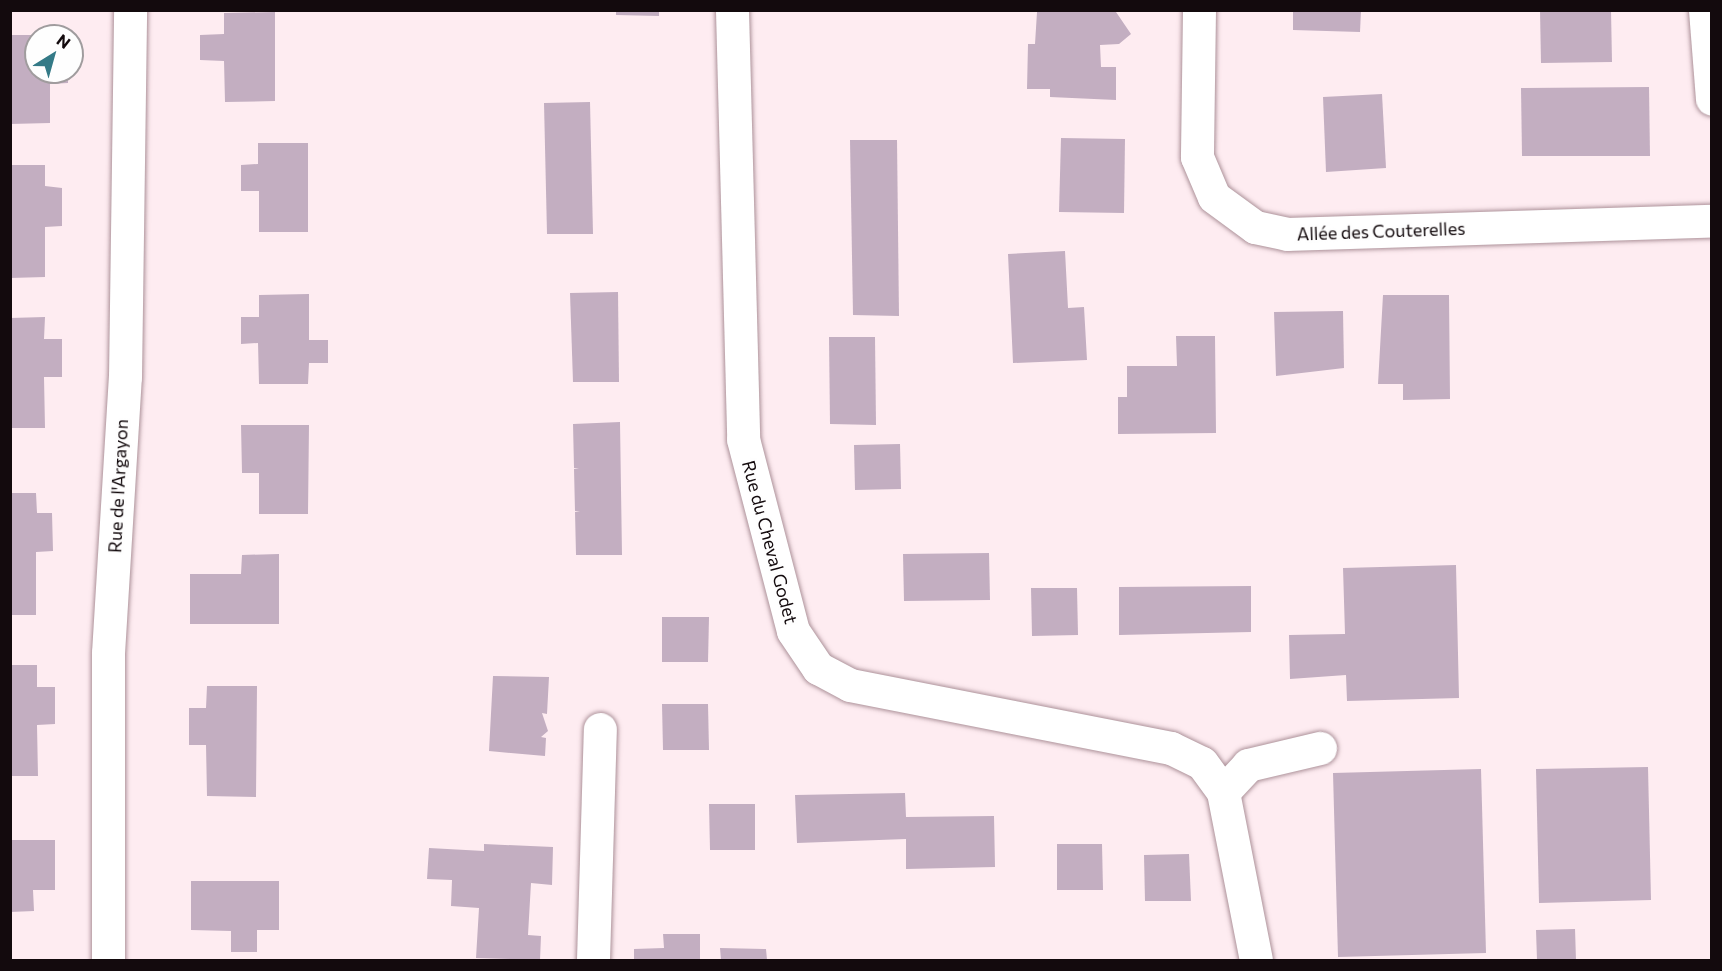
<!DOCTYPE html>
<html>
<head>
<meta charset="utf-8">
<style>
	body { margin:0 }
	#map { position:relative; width:1722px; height:971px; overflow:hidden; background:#feecf1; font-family:Commissioner,sans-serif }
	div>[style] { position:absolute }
	.building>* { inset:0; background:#c3aec1 }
	.roads { filter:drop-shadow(0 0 2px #ad929a) drop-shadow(0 0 2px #ad929a) }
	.minor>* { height:33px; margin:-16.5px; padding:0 16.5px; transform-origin:16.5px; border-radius:16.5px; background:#fff }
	span { translate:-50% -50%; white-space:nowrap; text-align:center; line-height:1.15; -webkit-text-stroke:5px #fefefe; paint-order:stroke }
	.street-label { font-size:18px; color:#130a0d }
	.frame { position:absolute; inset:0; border:12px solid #130a0d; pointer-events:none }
	.north { position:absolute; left:24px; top:24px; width:60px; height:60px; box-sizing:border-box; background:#fefefe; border:2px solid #a09c9e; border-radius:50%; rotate:37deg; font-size:16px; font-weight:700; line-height:24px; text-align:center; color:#130a0d }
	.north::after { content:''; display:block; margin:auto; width:21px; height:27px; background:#347a87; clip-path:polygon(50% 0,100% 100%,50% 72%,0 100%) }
</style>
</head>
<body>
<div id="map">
	<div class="building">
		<div style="clip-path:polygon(616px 10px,659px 10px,659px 16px,616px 15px)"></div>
		<div style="clip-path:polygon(1293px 10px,1361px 10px,1360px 32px,1293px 30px)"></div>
		<div style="clip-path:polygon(1540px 10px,1611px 10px,1612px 62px,1541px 63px)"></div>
		<div style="clip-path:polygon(275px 12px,275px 101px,225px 102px,224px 61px,200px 60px,200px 35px,224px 34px,224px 13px)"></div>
		<div style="clip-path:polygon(1037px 12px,1116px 12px,1131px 34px,1119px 44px,1100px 45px,1101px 67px,1116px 67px,1116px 100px,1050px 97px,1050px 89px,1027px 89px,1028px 44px,1035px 44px)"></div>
		<div style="clip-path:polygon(10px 35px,36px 35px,36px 72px,68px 72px,68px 83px,50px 84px,50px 123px,10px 124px)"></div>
		<div style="clip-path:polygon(1649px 87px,1650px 156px,1522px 156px,1521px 88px)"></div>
		<div style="clip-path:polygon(1382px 94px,1386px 168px,1326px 172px,1323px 97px)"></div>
		<div style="clip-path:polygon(590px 102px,593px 234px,547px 234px,544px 103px)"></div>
		<div style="clip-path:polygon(1061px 138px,1125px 139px,1124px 213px,1059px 212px)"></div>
		<div style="clip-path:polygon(850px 140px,897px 140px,899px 316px,853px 315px)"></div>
		<div style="clip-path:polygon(258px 143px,308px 143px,308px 232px,259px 232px,259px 191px,241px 191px,241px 165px,258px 164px)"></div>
		<div style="clip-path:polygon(10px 165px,45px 165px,45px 186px,62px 188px,62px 226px,45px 227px,45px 277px,10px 278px)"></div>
		<div style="clip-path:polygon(1065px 251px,1068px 308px,1084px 307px,1087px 360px,1013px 363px,1008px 254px)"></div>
		<div style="clip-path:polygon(618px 292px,619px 382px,573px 382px,570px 293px)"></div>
		<div style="clip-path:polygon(309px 294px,309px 340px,328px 340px,328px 363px,309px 363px,308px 384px,259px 384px,258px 343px,241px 344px,241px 317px,259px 317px,259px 295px)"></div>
		<div style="clip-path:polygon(1383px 295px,1449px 295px,1450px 399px,1403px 400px,1403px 384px,1378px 384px)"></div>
		<div style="clip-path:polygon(1343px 311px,1344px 368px,1276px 376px,1274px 312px)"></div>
		<div style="clip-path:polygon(45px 317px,44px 339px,62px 339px,62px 377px,44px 377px,45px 428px,10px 428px,10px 318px)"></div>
		<div style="clip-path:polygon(1176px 336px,1215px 336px,1216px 433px,1118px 434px,1118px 397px,1127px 397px,1127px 366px,1177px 366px)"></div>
		<div style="clip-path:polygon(829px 337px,875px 337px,876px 425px,830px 424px)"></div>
		<div style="clip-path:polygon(620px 422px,622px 555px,576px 555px,575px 512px,580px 512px,575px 511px,574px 469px,579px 469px,574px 468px,573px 424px)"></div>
		<div style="clip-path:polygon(241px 425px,309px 425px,308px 514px,259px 514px,259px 473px,242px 473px)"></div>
		<div style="clip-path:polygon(900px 444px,901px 489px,855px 490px,854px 445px)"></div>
		<div style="clip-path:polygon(10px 493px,36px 493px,37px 513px,52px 513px,53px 551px,36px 552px,36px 615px,10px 615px)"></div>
		<div style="clip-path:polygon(989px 553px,990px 600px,904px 601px,903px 554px)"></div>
		<div style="clip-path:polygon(279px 554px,279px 624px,190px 624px,190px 574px,241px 574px,242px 555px)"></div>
		<div style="clip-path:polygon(1456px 565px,1459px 698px,1347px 701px,1346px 675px,1290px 679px,1289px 635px,1345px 634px,1343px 568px)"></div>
		<div style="clip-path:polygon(1251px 586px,1251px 632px,1119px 635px,1119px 587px)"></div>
		<div style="clip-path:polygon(1031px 588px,1077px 588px,1078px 635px,1032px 636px)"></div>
		<div style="clip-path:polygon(662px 617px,709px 617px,708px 662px,662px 662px)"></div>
		<div style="clip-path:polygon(10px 665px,37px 665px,37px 687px,55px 687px,55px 724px,37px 725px,38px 776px,10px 776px)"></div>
		<div style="clip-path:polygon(493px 676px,549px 677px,547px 714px,542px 713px,548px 731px,541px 737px,546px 738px,545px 756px,489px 751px)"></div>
		<div style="clip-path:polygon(207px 686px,257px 686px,256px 797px,207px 796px,206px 745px,189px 745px,189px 708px,206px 708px)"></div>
		<div style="clip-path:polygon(662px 704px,708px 704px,709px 750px,663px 750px)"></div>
		<div style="clip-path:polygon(1648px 767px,1651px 900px,1539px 903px,1536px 769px)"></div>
		<div style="clip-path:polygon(1481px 769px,1486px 953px,1338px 957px,1333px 773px)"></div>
		<div style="clip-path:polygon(905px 793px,906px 817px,994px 816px,995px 867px,906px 869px,906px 839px,797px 843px,795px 795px)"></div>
		<div style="clip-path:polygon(709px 804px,755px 804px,755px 850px,710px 850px)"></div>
		<div style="clip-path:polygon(10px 840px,55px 840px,55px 890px,33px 890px,34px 911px,10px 912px)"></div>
		<div style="clip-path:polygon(484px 844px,553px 847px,552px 885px,531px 883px,528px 935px,541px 936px,540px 960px,476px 958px,479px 908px,451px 906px,452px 880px,427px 879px,429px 848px,484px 851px)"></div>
		<div style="clip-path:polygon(1057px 844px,1102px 844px,1103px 890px,1057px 890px)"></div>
		<div style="clip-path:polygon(1189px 854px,1191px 901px,1145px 901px,1144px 855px)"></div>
		<div style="clip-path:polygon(191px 881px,279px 881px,279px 930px,257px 930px,257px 952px,231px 952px,231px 931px,191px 930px)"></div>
		<div style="clip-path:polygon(1575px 929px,1576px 960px,1537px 960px,1536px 930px)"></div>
		<div style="clip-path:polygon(663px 934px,700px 934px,700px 960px,634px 960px,634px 949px,664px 948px)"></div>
		<div style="clip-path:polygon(720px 948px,766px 949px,767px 960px,721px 960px)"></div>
	</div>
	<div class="roads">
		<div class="minor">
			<div style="left:732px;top:10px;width:429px;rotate:88.5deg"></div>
			<div style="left:743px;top:439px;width:198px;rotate:75.4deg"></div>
			<div style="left:793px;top:631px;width:45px;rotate:56deg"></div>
			<div style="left:818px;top:668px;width:36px;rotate:28deg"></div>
			<div style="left:850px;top:685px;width:327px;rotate:11.1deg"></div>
			<div style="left:1171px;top:748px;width:34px;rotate:26deg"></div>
			<div style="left:1202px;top:763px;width:36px;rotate:54deg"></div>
			<div style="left:1223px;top:792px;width:171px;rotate:78.9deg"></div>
			<div style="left:1199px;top:10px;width:147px;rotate:90.8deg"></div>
			<div style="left:1197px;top:157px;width:43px;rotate:67deg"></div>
			<div style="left:1214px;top:197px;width:51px;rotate:36.2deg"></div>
			<div style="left:1255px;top:227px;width:33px;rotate:12deg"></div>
			<div style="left:1287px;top:234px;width:425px;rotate:-1.8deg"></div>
			<div style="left:1705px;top:10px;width:89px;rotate:85.5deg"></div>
			<div style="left:1223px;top:792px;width:37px;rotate:-47deg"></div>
			<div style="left:1248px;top:765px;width:74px;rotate:-13.3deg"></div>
			<div style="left:108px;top:960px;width:307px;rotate:-90deg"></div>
			<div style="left:108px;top:653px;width:277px;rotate:-86.5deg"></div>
			<div style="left:125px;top:377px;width:367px;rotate:-89.2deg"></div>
			<div style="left:593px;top:960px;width:231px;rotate:-88.3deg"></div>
		</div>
	</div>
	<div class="street-label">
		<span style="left:1381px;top:231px;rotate:-2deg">Allée des Couterelles</span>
		<span style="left:118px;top:486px;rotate:-87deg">Rue de l'Argayon</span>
		<span style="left:770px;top:542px;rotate:75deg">Rue du Cheval Godet</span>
	</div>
	<div class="frame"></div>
	<div class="north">N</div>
</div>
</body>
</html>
